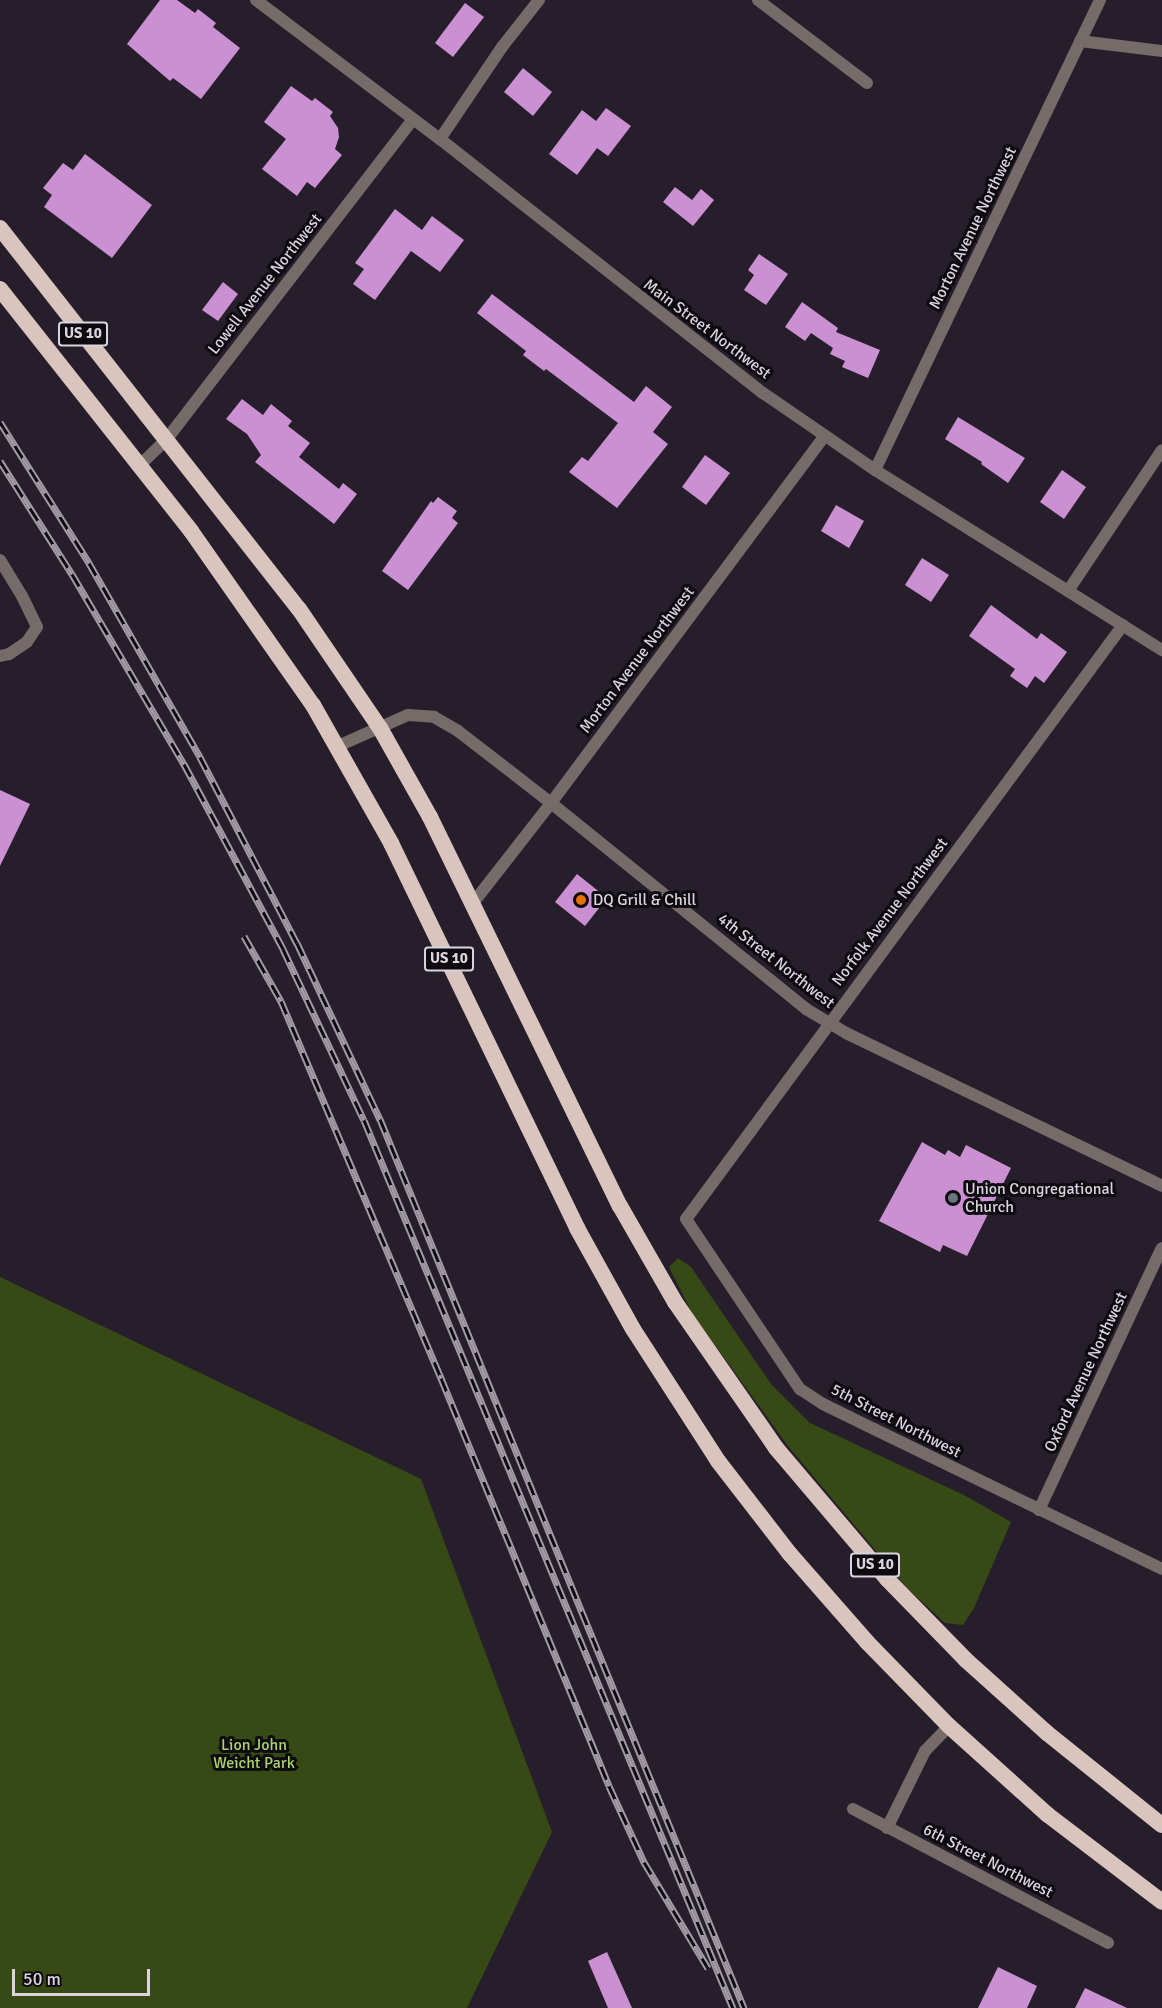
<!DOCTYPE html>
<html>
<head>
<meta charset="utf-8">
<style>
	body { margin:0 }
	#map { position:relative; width:1162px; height:2008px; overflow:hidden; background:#271e2c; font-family:Signika,sans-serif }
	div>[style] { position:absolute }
	.green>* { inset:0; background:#374a15 }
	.building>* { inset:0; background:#cb90d1 }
	.minor>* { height:12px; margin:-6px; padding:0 6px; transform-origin:6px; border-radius:6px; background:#756b68 }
	.tertiary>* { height:12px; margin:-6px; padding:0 6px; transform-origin:6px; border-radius:6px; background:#756b68 }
	.trunk>* { height:16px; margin:-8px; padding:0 8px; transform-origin:8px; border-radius:8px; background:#dac4be }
	.rail>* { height:7px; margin-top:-3.5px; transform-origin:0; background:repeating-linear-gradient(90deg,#0d0a10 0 14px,#a29ba6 0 28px); box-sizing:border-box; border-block:2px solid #a29ba6 }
	.dots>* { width:16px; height:16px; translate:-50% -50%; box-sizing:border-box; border:3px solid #0d0a10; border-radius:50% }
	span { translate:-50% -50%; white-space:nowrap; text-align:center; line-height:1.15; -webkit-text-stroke:6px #0d0a10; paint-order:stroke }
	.shield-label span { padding:2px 4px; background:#0d0a10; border:2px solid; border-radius:4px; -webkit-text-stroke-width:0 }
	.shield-label { font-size:15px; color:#dad4de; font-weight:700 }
	.street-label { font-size:16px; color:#dad4de }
	.poi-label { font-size:16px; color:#dad4de }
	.left { translate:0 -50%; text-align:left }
	.park-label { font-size:16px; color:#abd46a }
	.scale { position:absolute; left:12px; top:1969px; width:138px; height:27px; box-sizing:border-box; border:3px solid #dad4de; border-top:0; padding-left:8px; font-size:18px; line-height:21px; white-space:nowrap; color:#dad4de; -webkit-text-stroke:4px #0d0a10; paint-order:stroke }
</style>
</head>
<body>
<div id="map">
	<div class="green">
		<div style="clip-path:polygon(678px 1258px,691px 1267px,771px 1384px,810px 1423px,964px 1495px,1011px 1522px,974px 1608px,963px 1625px,945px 1623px,907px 1588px,788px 1446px,692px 1313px,669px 1267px)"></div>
		<div style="clip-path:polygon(0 1277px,421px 1479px,552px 1832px,467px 2008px,0 2008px)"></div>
	</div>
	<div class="building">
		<div style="clip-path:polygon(160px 0,177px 0,195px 13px,198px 9px,216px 23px,213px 27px,240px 48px,201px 99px,173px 78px,170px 81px,127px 44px)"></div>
		<div style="clip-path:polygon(465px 3px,484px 17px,453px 57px,435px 43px)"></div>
		<div style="clip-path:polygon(523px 68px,552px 92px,533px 116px,504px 92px)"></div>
		<div style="clip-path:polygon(291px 86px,312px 101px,315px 98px,333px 112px,330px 116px,338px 128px,339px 137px,335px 149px,342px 155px,315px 188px,307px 182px,297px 196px,262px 169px,286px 139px,264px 122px)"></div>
		<div style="clip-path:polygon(606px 108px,631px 126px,608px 156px,597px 148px,577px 175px,549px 154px,582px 110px,596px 121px)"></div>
		<div style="clip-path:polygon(85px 154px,152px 205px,112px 258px,44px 207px,52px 195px,43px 188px,63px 163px,73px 170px)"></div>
		<div style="clip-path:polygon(675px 187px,692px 200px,701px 189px,714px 200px,693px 226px,663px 202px)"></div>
		<div style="clip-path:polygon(395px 209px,422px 230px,432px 216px,464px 240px,440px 272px,411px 251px,375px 300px,353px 284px,364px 269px,355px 263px)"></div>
		<div style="clip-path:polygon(759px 254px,788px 274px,766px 305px,744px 290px,754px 275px,748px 270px)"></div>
		<div style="clip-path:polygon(223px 282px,238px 294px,218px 321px,202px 310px)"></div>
		<div style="clip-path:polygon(492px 294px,634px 402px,646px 386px,672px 407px,653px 432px,668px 444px,617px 508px,569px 472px,582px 457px,588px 461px,618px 423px,546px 369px,544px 371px,523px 355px,526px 351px,477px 313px)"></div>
		<div style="clip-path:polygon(802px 302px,838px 328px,836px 332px,880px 350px,868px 378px,842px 367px,845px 361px,830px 354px,833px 348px,811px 333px,805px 341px,785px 327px)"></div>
		<div style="clip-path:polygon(242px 399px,263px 415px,271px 404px,292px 421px,288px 426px,310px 443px,299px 457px,339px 489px,343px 483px,357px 494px,334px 524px,255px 462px,261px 455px,247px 434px,226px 419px)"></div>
		<div style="clip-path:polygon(958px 417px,1025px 458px,1008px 483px,981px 464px,982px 462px,945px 439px)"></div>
		<div style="clip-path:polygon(705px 455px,730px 473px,706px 505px,682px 487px)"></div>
		<div style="clip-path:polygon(1062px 470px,1086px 487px,1064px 519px,1040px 502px)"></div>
		<div style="clip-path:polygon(438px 497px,457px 511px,452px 518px,458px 523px,408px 590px,382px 571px,431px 501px,433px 503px)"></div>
		<div style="clip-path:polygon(836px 505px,864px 521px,849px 548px,821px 531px)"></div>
		<div style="clip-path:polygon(922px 558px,949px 575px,931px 602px,905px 585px)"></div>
		<div style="clip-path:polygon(991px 605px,1037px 639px,1041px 633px,1067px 652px,1044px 683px,1035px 676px,1027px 688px,1010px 676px,1015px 669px,969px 636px)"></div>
		<div style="clip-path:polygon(0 790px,30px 804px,0 866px)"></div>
		<div style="clip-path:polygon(577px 874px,607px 898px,585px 926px,555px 902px)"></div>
		<div style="clip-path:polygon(922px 1142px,945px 1155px,948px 1150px,960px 1157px,966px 1145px,1011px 1168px,967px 1256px,943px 1245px,940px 1252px,879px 1221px)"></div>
		<div style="clip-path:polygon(607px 1952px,632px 2008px,608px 2008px,588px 1961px)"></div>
		<div style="clip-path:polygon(998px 1967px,1037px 1986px,1027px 2008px,978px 2008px)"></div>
		<div style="clip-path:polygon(1085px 1988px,1127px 2008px,1075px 2008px)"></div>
	</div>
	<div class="minor">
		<div style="left:758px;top:0;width:137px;rotate:37.3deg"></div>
		<div style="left:1080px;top:41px;width:83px;rotate:7deg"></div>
		<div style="left:440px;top:139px;width:111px;rotate:-56deg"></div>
		<div style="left:502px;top:47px;width:60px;rotate:-51.8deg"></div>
		<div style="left:139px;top:466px;width:37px;rotate:-44deg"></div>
		<div style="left:166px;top:440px;width:405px;rotate:-52.4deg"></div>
		<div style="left:875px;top:470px;width:521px;rotate:-64.42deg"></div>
		<div style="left:0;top:560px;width:42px;rotate:58.6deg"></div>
		<div style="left:22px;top:596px;width:34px;rotate:64deg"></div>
		<div style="left:37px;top:627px;width:18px;rotate:124deg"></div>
		<div style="left:27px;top:642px;width:22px;rotate:146deg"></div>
		<div style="left:9px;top:654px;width:9px;rotate:167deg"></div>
		<div style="left:1068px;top:591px;width:169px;rotate:-56.3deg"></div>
		<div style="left:1123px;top:625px;width:737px;rotate:126.34deg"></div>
		<div style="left:686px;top:1219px;width:205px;rotate:56.2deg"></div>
		<div style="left:800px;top:1389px;width:27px;rotate:33deg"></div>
		<div style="left:823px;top:1404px;width:57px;rotate:26.1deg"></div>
		<div style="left:874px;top:1429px;width:320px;rotate:25.9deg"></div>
		<div style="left:338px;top:746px;width:77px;rotate:-23.9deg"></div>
		<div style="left:408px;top:715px;width:26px;rotate:4deg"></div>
		<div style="left:434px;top:717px;width:28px;rotate:30deg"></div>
		<div style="left:458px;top:731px;width:118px;rotate:37.7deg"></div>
		<div style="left:551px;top:803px;width:328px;rotate:38.9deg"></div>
		<div style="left:806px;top:1009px;width:47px;rotate:31deg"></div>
		<div style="left:846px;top:1033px;width:351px;rotate:25.8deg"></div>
		<div style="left:473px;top:903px;width:127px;rotate:-52deg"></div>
		<div style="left:551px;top:803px;width:458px;rotate:-53.3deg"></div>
		<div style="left:1039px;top:1510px;width:289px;rotate:-64.9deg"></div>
		<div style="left:853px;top:1809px;width:288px;rotate:27.7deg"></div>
		<div style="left:887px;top:1828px;width:86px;rotate:-63.7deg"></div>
		<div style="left:925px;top:1751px;width:35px;rotate:-46deg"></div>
	</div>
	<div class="tertiary">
		<div style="left:256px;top:0;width:231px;rotate:37.1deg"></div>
		<div style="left:440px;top:139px;width:411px;rotate:38.2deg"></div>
		<div style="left:763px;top:393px;width:136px;rotate:34.5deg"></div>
		<div style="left:875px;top:470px;width:339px;rotate:32.1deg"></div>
	</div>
	<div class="trunk">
		<div style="left:0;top:228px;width:484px;rotate:51.9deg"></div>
		<div style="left:299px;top:609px;width:144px;rotate:55.8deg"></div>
		<div style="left:380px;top:728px;width:102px;rotate:60.7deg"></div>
		<div style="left:430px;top:817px;width:433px;rotate:64deg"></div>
		<div style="left:620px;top:1206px;width:111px;rotate:60.2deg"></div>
		<div style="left:675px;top:1302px;width:178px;rotate:55.3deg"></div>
		<div style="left:776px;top:1448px;width:172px;rotate:49.7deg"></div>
		<div style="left:887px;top:1579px;width:113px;rotate:45.7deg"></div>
		<div style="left:966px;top:1660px;width:109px;rotate:42deg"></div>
		<div style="left:1047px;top:1733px;width:147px;rotate:38.7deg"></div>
		<div style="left:0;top:289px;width:308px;rotate:51.7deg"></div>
		<div style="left:191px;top:531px;width:213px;rotate:55deg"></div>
		<div style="left:313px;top:705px;width:159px;rotate:60.5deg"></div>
		<div style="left:391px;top:843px;width:428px;rotate:64.2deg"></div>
		<div style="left:577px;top:1228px;width:115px;rotate:61deg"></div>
		<div style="left:633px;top:1329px;width:157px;rotate:57.2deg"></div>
		<div style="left:718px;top:1461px;width:118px;rotate:52.3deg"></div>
		<div style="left:790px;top:1554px;width:117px;rotate:48.8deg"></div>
		<div style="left:867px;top:1642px;width:117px;rotate:45.7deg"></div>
		<div style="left:949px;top:1726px;width:133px;rotate:42deg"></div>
		<div style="left:1048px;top:1815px;width:143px;rotate:37.3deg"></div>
	</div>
	<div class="rail">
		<div style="left:0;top:422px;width:167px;rotate:57.7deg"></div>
		<div style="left:89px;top:563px;width:224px;rotate:60.2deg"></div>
		<div style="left:200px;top:757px;width:210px;rotate:62.5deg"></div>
		<div style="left:297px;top:943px;width:195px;rotate:64.8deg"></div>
		<div style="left:380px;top:1119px;width:961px;rotate:67.73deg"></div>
		<div style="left:0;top:461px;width:134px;rotate:57.5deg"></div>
		<div style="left:72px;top:574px;width:221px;rotate:59.5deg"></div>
		<div style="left:184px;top:764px;width:210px;rotate:61.8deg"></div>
		<div style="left:283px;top:949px;width:189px;rotate:64.7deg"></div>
		<div style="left:364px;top:1120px;width:962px;rotate:67.44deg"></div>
		<div style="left:244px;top:936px;width:75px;rotate:60.4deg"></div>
		<div style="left:281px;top:1001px;width:410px;rotate:67deg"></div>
		<div style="left:441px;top:1378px;width:441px;rotate:67.6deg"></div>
		<div style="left:609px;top:1786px;width:84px;rotate:65.3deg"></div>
		<div style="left:644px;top:1862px;width:124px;rotate:58.9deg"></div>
	</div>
	<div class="dots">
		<div style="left:581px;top:900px;background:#e8710a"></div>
		<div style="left:953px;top:1198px;background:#6b7280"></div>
	</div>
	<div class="shield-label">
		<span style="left:83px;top:334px">US 10</span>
		<span style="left:449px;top:959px">US 10</span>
		<span style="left:875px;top:1565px">US 10</span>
	</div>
	<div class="street-label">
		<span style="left:973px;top:228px;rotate:-64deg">Morton Avenue Northwest</span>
		<span style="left:265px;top:284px;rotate:-52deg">Lowell Avenue Northwest</span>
		<span style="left:707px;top:329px;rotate:37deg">Main Street Northwest</span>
		<span style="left:637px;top:660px;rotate:-53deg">Morton Avenue Northwest</span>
		<span style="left:890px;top:912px;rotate:-53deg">Norfolk Avenue Northwest</span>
		<span style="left:776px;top:961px;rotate:38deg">4th Street Northwest</span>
		<span style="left:1086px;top:1372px;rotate:-65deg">Oxford Avenue Northwest</span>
		<span style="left:896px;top:1421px;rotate:27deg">5th Street Northwest</span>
		<span style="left:988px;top:1861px;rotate:27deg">6th Street Northwest</span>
	</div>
	<div class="poi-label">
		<span class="left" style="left:593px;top:900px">DQ Grill &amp; Chill</span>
		<span class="left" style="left:965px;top:1198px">Union Congregational<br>Church</span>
	</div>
	<div class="park-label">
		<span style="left:254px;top:1754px">Lion John<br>Weicht Park</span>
	</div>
	<div class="scale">50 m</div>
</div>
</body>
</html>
